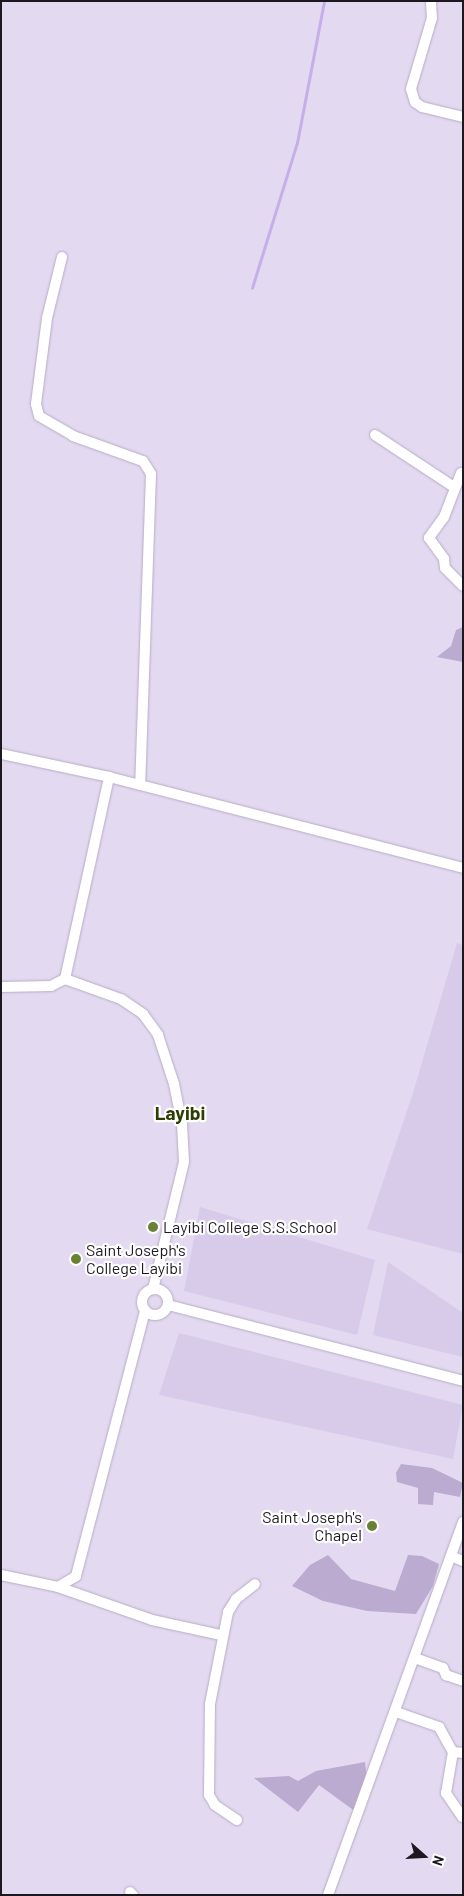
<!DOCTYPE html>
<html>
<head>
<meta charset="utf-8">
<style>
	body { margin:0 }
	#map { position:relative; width:464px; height:1896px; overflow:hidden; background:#e3d9f1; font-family:Barlow,sans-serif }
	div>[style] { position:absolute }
	.built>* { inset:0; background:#d8cbe9 }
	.green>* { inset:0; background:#bcabd1 }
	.stream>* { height:2.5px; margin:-1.25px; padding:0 1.25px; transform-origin:1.25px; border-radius:1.25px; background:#c8aee8 }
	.roads { filter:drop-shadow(0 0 1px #b6acc3) drop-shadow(0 0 1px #b6acc3) }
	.minor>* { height:10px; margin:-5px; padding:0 5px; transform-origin:5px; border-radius:5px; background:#fff }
	.minor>.ring { margin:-5px; padding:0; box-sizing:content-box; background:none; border:10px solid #fff; border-radius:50% }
	.dots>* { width:14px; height:14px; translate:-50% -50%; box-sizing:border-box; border:2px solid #fff; border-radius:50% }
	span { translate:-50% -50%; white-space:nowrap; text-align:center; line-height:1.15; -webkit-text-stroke:4.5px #fff; paint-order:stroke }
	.poi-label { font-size:16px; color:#1c1820 }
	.left { translate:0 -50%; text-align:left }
	.right { translate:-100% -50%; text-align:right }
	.quarter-label { font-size:19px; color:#2d3d04; font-weight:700 }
	.frame { position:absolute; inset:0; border:2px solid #1c1820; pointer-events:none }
	.north { position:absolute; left:399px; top:1831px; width:50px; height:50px; -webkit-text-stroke:4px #fff; paint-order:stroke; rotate:109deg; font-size:14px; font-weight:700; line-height:20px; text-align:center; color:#1c1820 }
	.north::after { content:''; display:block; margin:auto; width:18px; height:22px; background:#1c1820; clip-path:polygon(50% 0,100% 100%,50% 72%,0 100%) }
</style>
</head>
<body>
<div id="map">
	<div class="built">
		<div style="clip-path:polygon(457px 943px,463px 945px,463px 1254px,367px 1229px,413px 1093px)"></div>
		<div style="clip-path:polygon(200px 1207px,375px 1260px,357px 1335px,184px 1291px)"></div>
		<div style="clip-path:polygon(388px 1262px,463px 1313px,463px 1357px,373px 1335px)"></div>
		<div style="clip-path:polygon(179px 1333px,463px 1405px,453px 1459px,159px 1395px)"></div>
	</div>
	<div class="green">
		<div style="clip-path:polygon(463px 627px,463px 662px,437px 657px,451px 646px,456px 630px)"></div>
		<div style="clip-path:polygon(401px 1464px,432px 1468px,463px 1483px,460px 1497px,434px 1492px,433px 1505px,418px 1504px,418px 1488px,397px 1482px,396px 1473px)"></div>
		<div style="clip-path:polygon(328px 1555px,351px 1579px,395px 1591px,408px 1555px,422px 1556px,439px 1564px,433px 1586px,416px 1614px,367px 1611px,323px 1601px,292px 1586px,310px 1565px)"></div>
		<div style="clip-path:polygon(365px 1762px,367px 1781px,356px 1812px,319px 1785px,298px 1812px,254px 1778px,289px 1776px,298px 1781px,316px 1771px)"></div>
	</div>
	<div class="stream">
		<div style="left:252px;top:288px;width:152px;rotate:-72.8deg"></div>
		<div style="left:297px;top:143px;width:145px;rotate:-79.2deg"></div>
	</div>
	<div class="roads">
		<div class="minor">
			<div style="left:431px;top:1px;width:17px;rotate:87deg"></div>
			<div style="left:432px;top:18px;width:74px;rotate:106.5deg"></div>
			<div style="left:411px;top:89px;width:14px;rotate:73deg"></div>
			<div style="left:415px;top:102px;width:9px;rotate:36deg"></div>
			<div style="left:422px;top:107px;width:42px;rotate:13.7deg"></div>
			<div style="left:62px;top:257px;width:63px;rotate:103.8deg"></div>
			<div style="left:47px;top:318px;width:87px;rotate:97.3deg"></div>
			<div style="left:36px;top:404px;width:12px;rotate:76deg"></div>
			<div style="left:39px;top:416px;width:39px;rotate:30deg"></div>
			<div style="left:73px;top:436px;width:74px;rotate:19.7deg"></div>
			<div style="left:143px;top:461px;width:15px;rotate:58deg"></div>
			<div style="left:151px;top:474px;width:311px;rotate:92deg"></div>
			<div style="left:375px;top:435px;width:95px;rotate:33.4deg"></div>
			<div style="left:461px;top:473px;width:47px;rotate:111.1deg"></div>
			<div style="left:444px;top:517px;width:26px;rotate:126deg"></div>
			<div style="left:429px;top:538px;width:26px;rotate:54deg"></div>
			<div style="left:444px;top:559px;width:9px;rotate:84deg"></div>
			<div style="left:445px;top:568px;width:25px;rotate:45deg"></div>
			<div style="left:1px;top:754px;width:110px;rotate:12deg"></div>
			<div style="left:109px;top:777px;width:366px;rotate:14.4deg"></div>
			<div style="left:65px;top:979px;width:207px;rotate:-77.7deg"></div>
			<div style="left:1px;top:987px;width:50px;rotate:-1.1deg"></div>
			<div style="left:51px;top:986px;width:16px;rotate:-27deg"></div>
			<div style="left:65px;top:979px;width:59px;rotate:19.7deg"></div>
			<div style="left:121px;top:999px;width:27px;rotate:34deg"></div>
			<div style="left:143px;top:1014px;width:26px;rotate:54deg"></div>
			<div style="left:158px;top:1035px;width:52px;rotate:71.9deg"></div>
			<div style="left:174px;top:1084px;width:41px;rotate:78.7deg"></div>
			<div style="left:182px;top:1124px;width:38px;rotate:87deg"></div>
			<div style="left:184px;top:1162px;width:131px;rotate:103.7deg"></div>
			<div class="ring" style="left:142px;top:1289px;width:16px;height:16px"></div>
			<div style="left:168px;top:1305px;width:305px;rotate:14.4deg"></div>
			<div style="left:451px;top:1556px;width:13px;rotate:23deg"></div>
			<div style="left:1px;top:1575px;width:58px;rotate:11.9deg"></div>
			<div style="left:58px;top:1587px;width:100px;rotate:19.3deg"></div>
			<div style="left:152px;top:1620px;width:71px;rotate:12.3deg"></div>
			<div style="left:58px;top:1587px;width:21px;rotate:-31deg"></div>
			<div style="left:76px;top:1576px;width:274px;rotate:-75.4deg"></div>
			<div style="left:415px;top:1658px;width:30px;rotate:20deg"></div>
			<div style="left:443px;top:1668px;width:8px;rotate:67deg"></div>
			<div style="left:446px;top:1675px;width:18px;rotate:19deg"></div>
			<div style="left:396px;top:1712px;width:46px;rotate:19.2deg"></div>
			<div style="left:439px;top:1727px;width:29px;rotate:61deg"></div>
			<div style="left:453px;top:1752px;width:42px;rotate:99.7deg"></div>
			<div style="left:446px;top:1793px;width:29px;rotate:56deg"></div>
			<div style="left:453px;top:1752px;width:10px;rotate:6deg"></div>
			<div style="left:237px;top:1820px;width:27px;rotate:-146deg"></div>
			<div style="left:215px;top:1805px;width:12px;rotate:-121deg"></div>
			<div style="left:209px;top:1795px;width:91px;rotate:-89.4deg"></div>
			<div style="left:210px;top:1704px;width:94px;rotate:-78.9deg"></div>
			<div style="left:228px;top:1612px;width:15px;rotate:-58deg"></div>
			<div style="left:236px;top:1599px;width:24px;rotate:-38deg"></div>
			<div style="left:130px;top:1892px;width:4px;rotate:45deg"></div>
			<div style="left:328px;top:1895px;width:397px;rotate:-70.1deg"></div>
		</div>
	</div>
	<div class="dots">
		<div style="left:153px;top:1227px;background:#688134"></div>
		<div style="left:76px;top:1259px;background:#688134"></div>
		<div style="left:372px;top:1526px;background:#688134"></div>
	</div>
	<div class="poi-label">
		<span class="left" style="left:163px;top:1227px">Layibi College S.S.School</span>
		<span class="left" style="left:86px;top:1259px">Saint Joseph's<br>College Layibi</span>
		<span class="right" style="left:362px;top:1526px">Saint Joseph's<br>Chapel</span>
	</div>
	<div class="quarter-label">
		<span style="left:180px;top:1113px">Layibi</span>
	</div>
	<div class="frame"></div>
	<div class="north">N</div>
</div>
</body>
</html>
